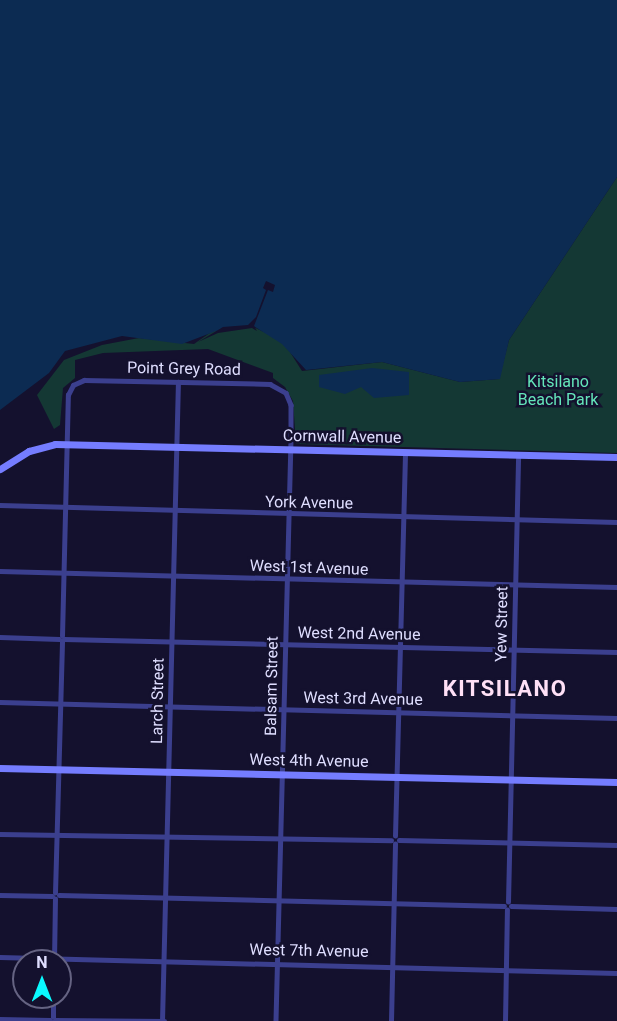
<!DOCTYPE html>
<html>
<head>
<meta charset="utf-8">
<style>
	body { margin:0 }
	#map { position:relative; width:617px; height:1021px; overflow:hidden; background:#14112e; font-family:Roboto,sans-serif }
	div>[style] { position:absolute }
	.green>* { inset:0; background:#143834 }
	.water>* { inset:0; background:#0c2b52 }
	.pier>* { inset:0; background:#14112e }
	.minor>* { height:4.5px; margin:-2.25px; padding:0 2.25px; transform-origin:2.25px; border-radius:2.25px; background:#3b3f8e }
	.secondary>* { height:7px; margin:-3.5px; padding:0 3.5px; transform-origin:3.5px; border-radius:3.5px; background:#757dff }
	span { translate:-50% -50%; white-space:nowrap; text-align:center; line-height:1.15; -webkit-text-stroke:5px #14112e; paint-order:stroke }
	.street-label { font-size:16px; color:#dfdeff }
	.park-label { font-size:16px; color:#64e5ba }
	.district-label { font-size:22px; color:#ffe0f6; font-weight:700; letter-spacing:1.5px }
	.north { position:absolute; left:12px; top:949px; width:60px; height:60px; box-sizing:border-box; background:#14112e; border:2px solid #656382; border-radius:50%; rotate:0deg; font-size:16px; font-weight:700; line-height:24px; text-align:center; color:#dfdeff }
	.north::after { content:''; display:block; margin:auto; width:21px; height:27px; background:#0afaff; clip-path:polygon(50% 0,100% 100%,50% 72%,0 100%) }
</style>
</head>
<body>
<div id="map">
	<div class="green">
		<div style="clip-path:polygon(617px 177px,617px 453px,296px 444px,293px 401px,285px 387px,273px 378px,273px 373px,208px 349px,103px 353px,75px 360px,75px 378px,63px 388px,60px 425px,54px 429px,37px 395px,64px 360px,102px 345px,139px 338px,194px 344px,214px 330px,249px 325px,283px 341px,302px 371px,382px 362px,460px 382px,499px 379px,509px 340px)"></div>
	</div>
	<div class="water">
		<div style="clip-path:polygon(0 0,617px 0,617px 177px,509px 340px,500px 379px,460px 382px,382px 362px,306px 370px,282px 344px,252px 325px,216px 331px,182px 344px,122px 336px,65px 351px,49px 373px,0 410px)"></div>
		<div style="clip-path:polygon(372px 368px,409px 372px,409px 395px,374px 398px,361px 387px,345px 394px,319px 387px,319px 375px)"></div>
	</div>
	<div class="pier">
		<div style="clip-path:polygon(266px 281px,275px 285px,273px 292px,268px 290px,254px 326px,257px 331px,252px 328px,218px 333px,198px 342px,223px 327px,248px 325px,256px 317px,266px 290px,263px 288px)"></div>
	</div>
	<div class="minor">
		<div style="left:0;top:505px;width:617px;rotate:1.58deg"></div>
		<div style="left:0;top:571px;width:617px;rotate:1.49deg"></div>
		<div style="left:62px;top:636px;width:241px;rotate:-88.6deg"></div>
		<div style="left:68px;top:395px;width:11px;rotate:-63deg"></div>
		<div style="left:73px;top:385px;width:12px;rotate:-24deg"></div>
		<div style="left:84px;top:380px;width:186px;rotate:1.2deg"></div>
		<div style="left:270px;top:384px;width:18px;rotate:29deg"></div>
		<div style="left:286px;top:393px;width:13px;rotate:67deg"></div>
		<div style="left:291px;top:405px;width:35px;rotate:90deg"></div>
		<div style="left:291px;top:440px;width:581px;rotate:91.48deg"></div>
		<div style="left:0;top:637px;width:59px;rotate:1.9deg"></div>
		<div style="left:64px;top:639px;width:553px;rotate:1.35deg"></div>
		<div style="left:0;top:702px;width:617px;rotate:1.49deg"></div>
		<div style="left:0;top:834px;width:391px;rotate:0.9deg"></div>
		<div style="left:395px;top:836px;width:384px;rotate:-88.5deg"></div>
		<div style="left:399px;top:840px;width:218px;rotate:1.3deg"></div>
		<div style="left:55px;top:893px;width:252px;rotate:-88.4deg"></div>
		<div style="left:0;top:895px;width:52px;rotate:1.1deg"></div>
		<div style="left:59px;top:895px;width:445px;rotate:1.4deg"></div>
		<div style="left:508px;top:902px;width:447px;rotate:-88.7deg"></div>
		<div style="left:511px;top:906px;width:106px;rotate:1.6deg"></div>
		<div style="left:0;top:957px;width:617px;rotate:1.49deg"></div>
		<div style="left:54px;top:961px;width:62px;rotate:-89.1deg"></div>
		<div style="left:53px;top:1017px;width:20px;rotate:-90deg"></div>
		<div style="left:0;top:1019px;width:50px;rotate:1.1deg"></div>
		<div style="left:55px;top:1020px;width:109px;rotate:0.5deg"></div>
		<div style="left:162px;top:1021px;width:639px;rotate:-88.57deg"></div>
		<div style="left:391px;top:1021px;width:177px;rotate:-88.7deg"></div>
		<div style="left:505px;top:1021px;width:111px;rotate:-89deg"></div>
	</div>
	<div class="secondary">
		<div style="left:0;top:469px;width:34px;rotate:-32deg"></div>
		<div style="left:29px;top:451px;width:27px;rotate:-15deg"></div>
		<div style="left:55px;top:444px;width:562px;rotate:1.33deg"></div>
		<div style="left:0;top:768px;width:617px;rotate:1.3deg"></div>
	</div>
	<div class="street-label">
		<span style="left:184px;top:369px;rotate:1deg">Point Grey Road</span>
		<span style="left:342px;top:437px;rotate:1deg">Cornwall Avenue</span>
		<span style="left:309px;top:503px;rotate:1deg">York Avenue</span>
		<span style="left:309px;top:568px;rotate:2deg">West 1st Avenue</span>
		<span style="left:502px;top:624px;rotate:-89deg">Yew Street</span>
		<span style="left:359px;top:634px;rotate:1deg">West 2nd Avenue</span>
		<span style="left:272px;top:686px;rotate:-89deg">Balsam Street</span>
		<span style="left:363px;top:699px;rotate:1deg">West 3rd Avenue</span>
		<span style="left:158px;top:701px;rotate:-89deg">Larch Street</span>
		<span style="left:309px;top:761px;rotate:1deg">West 4th Avenue</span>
		<span style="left:309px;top:951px;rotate:1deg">West 7th Avenue</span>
	</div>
	<div class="park-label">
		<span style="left:558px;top:391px">Kitsilano<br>Beach Park</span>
	</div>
	<div class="district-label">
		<span style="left:505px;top:689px">KITSILANO</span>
	</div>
	<div class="north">N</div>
</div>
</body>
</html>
